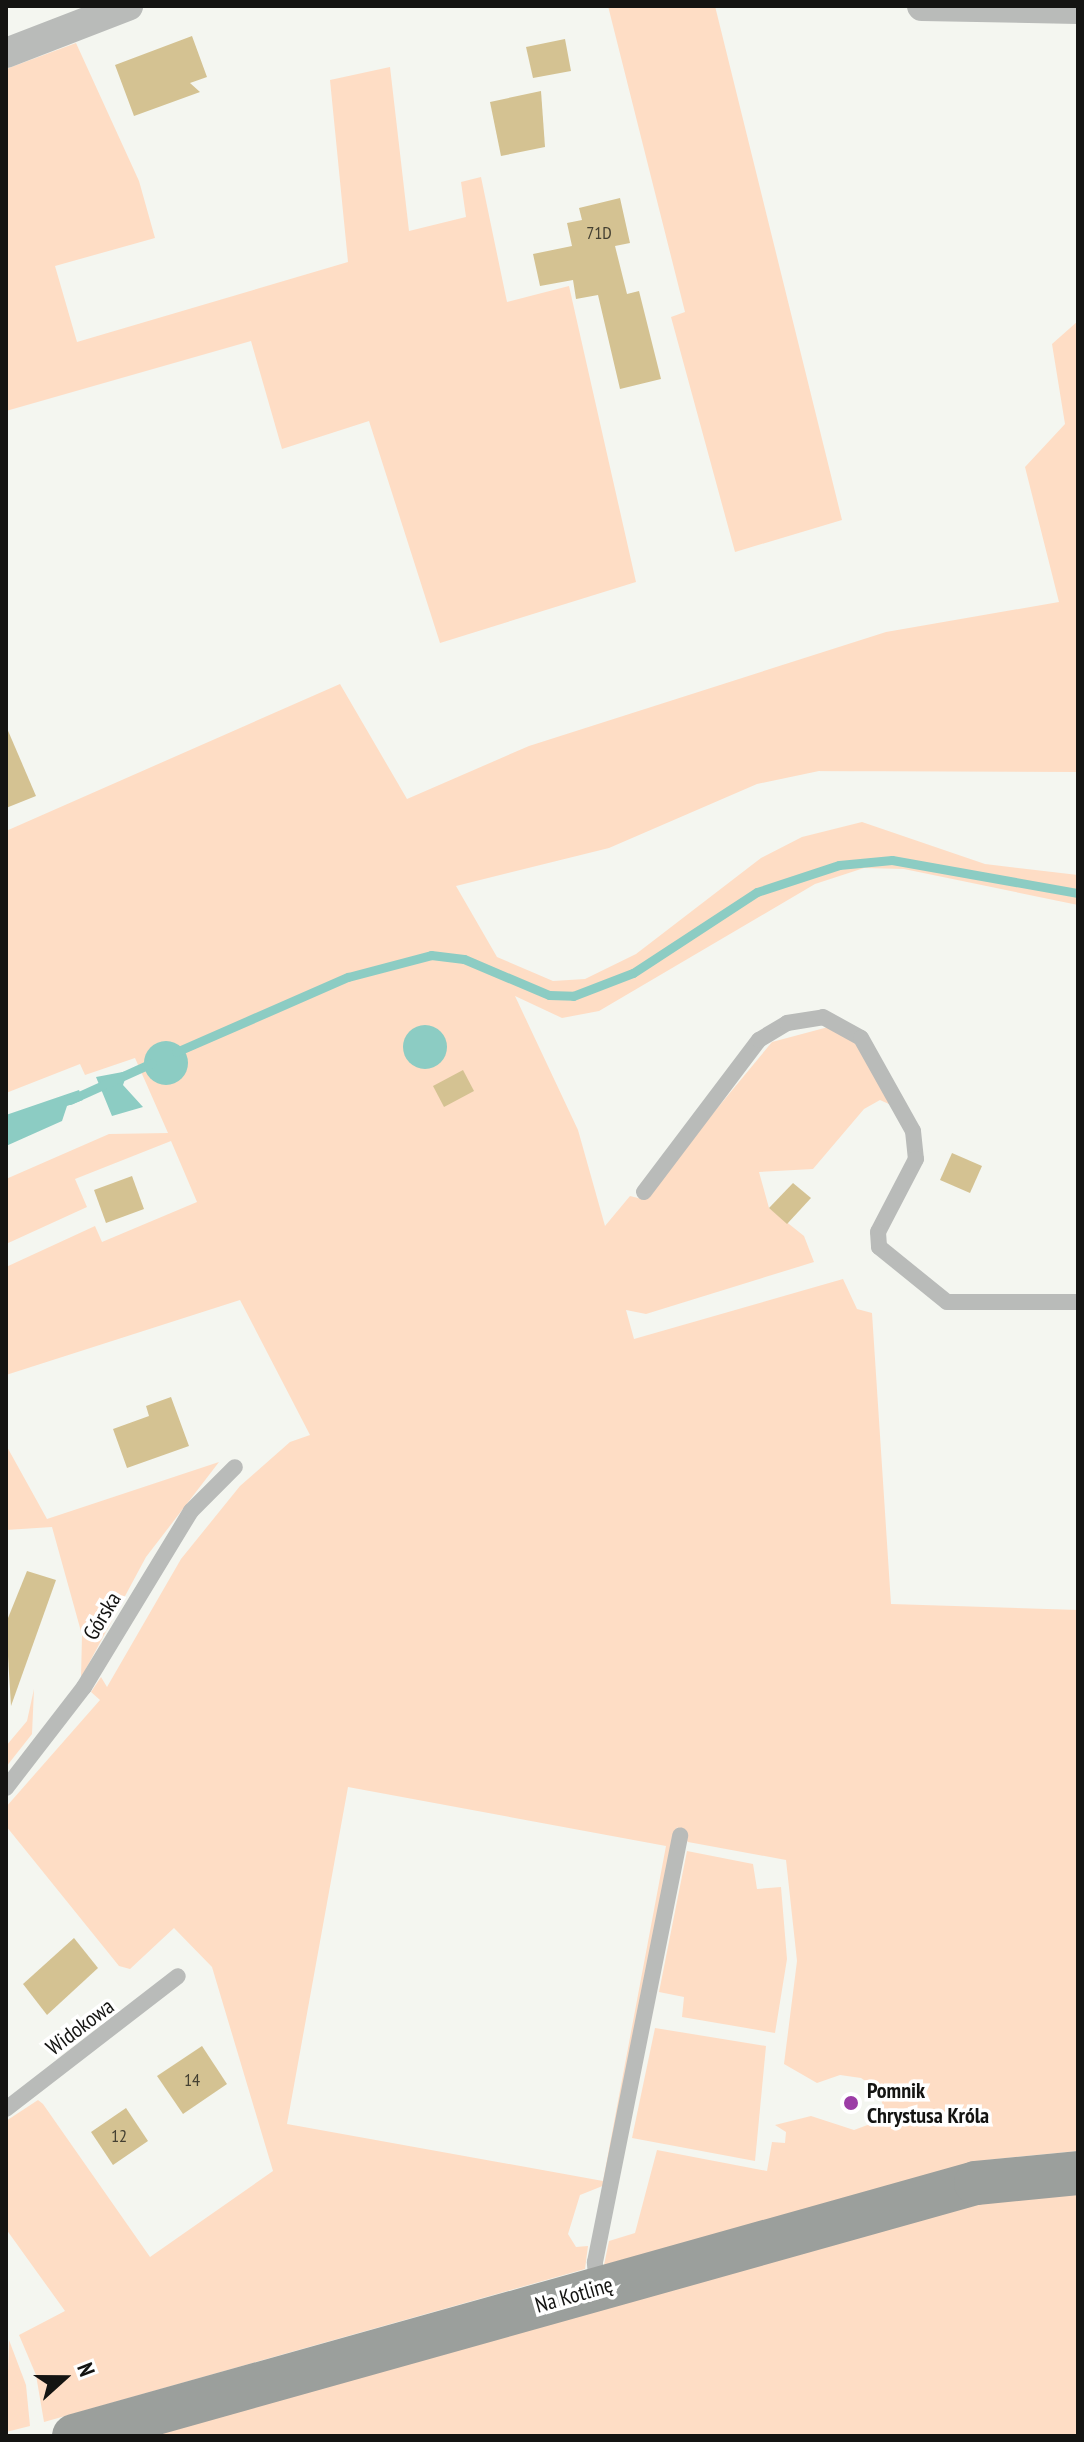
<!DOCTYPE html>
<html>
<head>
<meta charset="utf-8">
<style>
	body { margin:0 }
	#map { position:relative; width:1084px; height:2442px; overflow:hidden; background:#f4f6f0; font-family:"PT Sans Narrow",sans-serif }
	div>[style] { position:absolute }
	.green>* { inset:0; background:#feddc5 }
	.water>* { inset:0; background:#8cccc3 }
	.round { border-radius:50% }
	.stream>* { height:9px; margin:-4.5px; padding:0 4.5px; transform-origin:4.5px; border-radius:4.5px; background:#8cccc3 }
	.building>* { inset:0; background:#d4c292 }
	.lane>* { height:16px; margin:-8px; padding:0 8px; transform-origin:8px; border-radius:8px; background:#b9bbb9 }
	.street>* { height:30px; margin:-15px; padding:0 15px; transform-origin:15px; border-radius:15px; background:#b9bbb9 }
	.secondary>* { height:44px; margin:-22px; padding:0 22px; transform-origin:22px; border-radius:22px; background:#9b9f9c }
	.dots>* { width:22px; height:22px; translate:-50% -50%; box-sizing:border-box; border:4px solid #fff; border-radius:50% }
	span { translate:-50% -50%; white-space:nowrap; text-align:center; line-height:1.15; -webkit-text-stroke:7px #fff; paint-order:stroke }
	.number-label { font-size:18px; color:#444032 }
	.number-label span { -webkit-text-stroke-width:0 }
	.street-label { font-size:22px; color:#141412 }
	.poi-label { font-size:22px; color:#141412; font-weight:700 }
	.left { translate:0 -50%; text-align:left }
	.frame { position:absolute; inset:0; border:8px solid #141412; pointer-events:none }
	.north { position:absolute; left:24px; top:2338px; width:80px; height:80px; -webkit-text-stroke:6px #fff; paint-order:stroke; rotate:69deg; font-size:22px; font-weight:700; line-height:32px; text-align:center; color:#141412 }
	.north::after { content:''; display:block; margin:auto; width:28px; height:36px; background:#141412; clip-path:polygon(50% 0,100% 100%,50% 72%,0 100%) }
</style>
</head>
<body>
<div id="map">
	<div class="green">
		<div style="clip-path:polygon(608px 6px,715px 6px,842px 520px,735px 552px,671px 317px,685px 312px)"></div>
		<div style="clip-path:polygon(76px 43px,139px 181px,155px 238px,55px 266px,77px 342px,348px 262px,330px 80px,390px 67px,409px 231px,466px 217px,461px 182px,481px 177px,507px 302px,569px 286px,636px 582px,440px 643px,369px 421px,282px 449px,251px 341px,6px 411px,6px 69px)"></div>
		<div style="clip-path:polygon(evenodd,1078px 321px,1078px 772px,819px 771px,757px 784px,609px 848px,456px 886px,497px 957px,553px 981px,585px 979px,636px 954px,761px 858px,802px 837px,862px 822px,985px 864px,1078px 875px,1078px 905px,904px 869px,864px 868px,815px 884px,599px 1011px,562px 1018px,515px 996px,578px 1130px,605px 1226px,630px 1196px,642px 1199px,772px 1042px,832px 1026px,867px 1052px,891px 1105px,880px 1100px,864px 1109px,813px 1169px,759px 1172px,769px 1208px,804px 1236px,814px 1262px,646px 1314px,626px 1310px,634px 1339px,843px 1279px,857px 1309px,872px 1313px,891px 1604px,1078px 1610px,1078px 2151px,986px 2160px,604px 2265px,609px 2241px,635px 2233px,657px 2150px,767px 2171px,772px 2142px,785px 2143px,786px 2132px,775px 2125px,811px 2116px,854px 2130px,873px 2123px,883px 2105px,876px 2088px,861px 2078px,840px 2075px,817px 2083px,784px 2064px,797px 1961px,786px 1860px,688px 1842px,677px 1827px,605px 2185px,580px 2195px,568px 2234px,576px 2247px,588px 2246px,585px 2269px,44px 2422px,36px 2375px,19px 2335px,65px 2311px,6px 2229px,6px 2121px,38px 2100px,43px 2104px,150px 2257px,273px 2171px,212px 1967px,174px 1928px,130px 1969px,119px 1966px,6px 1826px,6px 1807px,100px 1700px,91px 1692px,101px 1677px,107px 1687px,181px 1559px,240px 1486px,290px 1442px,310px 1435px,240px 1300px,6px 1375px,6px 1267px,95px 1226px,102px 1242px,197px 1202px,171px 1141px,75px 1179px,87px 1207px,6px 1244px,6px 1179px,109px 1134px,168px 1133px,135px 1058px,85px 1075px,80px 1064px,6px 1093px,6px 831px,340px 684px,407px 799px,529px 746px,886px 632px,1059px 602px,1025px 467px,1065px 424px,1052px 344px,1078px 321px,348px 1787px,666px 1846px,603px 2181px,287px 2124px,348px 1787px)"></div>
		<div style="clip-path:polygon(6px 1445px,47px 1519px,219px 1462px,146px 1557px,81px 1678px,82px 1635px,52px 1527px,6px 1530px)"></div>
		<div style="clip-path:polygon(34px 1689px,32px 1734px,6px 1767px,6px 1746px,27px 1721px)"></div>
		<div style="clip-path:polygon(687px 1851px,753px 1864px,757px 1889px,781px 1887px,787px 1959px,775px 2033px,682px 2017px,684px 1997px,659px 1992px)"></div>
		<div style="clip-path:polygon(655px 2028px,766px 2046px,755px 2161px,632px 2138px)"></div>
		<div style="clip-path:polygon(1078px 2185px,1078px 2436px,123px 2436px,895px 2221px)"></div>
		<div style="clip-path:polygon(9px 2340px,26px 2385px,30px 2426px,6px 2432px)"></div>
	</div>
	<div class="water">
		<div class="round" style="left:403px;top:1025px;width:44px;height:44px"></div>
		<div class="round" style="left:144px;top:1041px;width:44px;height:44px"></div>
		<div style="clip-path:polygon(128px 1071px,123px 1085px,143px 1107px,112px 1116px,96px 1077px)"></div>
		<div style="clip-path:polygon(79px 1090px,83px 1100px,67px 1106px,62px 1121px,6px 1146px,6px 1115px)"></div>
	</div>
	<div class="stream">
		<div style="left:176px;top:1052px;width:188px;rotate:-23.6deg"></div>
		<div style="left:348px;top:977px;width:86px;rotate:-14.8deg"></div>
		<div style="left:431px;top:955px;width:33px;rotate:7deg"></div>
		<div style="left:464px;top:959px;width:92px;rotate:23deg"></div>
		<div style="left:549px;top:995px;width:24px;rotate:2deg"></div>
		<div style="left:573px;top:996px;width:64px;rotate:-21deg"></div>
		<div style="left:633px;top:973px;width:148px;rotate:-33.2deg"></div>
		<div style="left:757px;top:892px;width:86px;rotate:-18.2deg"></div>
		<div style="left:839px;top:865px;width:53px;rotate:-5.4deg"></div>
		<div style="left:892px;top:860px;width:189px;rotate:10.1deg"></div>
		<div style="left:70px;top:1100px;width:90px;rotate:-24.3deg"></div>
	</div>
	<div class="building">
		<div style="clip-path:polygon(192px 36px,207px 77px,190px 83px,200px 92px,134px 116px,115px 65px)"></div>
		<div style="clip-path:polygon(565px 39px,571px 71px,533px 78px,526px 47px)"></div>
		<div style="clip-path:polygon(541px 91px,545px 147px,501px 156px,490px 102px)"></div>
		<div style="clip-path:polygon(620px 198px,630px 243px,615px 246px,627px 294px,639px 291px,661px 379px,620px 389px,598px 295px,576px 299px,573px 280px,540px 286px,533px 254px,572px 246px,567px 223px,582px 220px,579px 208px)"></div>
		<div style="clip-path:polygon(6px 726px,36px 796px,6px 808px)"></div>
		<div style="clip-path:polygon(463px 1070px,474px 1091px,444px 1107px,433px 1086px)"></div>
		<div style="clip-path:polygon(952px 1153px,982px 1166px,970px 1193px,940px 1180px)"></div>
		<div style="clip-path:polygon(132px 1176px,144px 1209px,106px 1223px,94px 1190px)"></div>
		<div style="clip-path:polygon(793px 1183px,811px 1198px,787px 1224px,769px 1208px)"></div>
		<div style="clip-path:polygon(171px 1397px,189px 1446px,127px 1468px,113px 1429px,149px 1416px,146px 1406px)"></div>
		<div style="clip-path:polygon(27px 1571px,56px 1580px,11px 1706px,6px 1623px)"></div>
		<div style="clip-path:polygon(74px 1938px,98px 1968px,47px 2015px,23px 1984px)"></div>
		<div style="clip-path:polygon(202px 2046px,227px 2084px,183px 2114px,157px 2076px)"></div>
		<div style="clip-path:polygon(126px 2108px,148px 2141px,113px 2165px,91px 2132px)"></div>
	</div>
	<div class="lane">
		<div style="left:644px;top:1192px;width:191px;rotate:-52.9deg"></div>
		<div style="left:759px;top:1040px;width:33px;rotate:-31deg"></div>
		<div style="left:787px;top:1023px;width:36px;rotate:-9deg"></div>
		<div style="left:823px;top:1017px;width:43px;rotate:28.9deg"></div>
		<div style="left:861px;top:1038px;width:107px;rotate:60.8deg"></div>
		<div style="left:913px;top:1131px;width:28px;rotate:84deg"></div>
		<div style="left:916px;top:1159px;width:82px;rotate:117.5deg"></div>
		<div style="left:878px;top:1232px;width:15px;rotate:86deg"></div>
		<div style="left:879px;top:1247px;width:87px;rotate:39deg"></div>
		<div style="left:947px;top:1302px;width:131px"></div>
		<div style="left:6px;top:1788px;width:128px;rotate:-52.3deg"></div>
		<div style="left:84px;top:1687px;width:206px;rotate:-58.7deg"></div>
		<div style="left:191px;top:1511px;width:62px;rotate:-45deg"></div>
		<div style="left:6px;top:2109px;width:217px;rotate:-37.7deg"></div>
		<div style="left:597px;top:2287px;width:25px;rotate:-95deg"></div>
		<div style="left:595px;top:2262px;width:435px;rotate:-78.7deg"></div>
	</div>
	<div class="street">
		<div style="left:922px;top:6px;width:156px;rotate:1.1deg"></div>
		<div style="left:6px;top:53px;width:131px;rotate:-21.1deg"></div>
	</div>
	<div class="secondary">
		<div style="left:74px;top:2436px;width:937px;rotate:-15.67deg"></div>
		<div style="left:976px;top:2183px;width:102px;rotate:-5.6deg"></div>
	</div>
	<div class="dots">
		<div style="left:851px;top:2103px;background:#9c3da6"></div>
	</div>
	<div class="number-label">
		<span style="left:599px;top:233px">71D</span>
		<span style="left:192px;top:2080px">14</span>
		<span style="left:119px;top:2136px">12</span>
	</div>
	<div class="street-label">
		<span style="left:102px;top:1616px;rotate:-59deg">Górska</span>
		<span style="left:80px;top:2027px;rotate:-37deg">Widokowa</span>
		<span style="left:574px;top:2295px;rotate:-16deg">Na Kotlinę</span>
	</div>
	<div class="poi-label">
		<span class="left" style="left:867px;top:2103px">Pomnik<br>Chrystusa Króla</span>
	</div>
	<div class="frame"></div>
	<div class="north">N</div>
</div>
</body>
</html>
